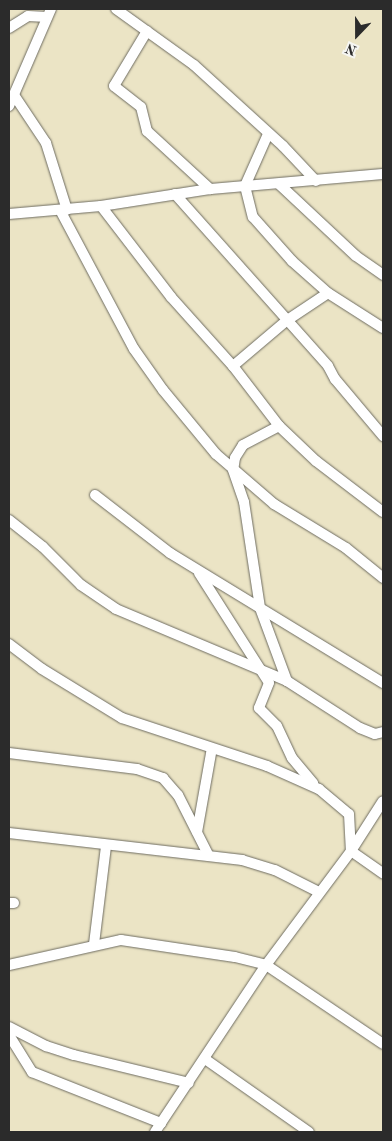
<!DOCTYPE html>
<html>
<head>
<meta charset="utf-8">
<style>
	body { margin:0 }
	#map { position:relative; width:392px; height:1141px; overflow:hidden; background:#ebe4c5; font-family:"Old Standard TT",serif }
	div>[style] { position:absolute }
	.roads { filter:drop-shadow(0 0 1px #6e6c61) drop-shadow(0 0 1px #6e6c61) }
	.minor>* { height:10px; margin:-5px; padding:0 5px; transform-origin:5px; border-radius:5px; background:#fff }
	span { translate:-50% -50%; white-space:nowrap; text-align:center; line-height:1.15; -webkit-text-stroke:4px #f6f6f2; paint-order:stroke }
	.frame { position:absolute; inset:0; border:10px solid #2b2b2b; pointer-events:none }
	.north { position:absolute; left:332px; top:10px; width:50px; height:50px; -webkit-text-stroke:4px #f6f6f2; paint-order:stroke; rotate:202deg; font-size:14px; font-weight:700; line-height:20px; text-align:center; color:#2b2b2b }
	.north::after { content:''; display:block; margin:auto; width:18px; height:22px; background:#2b2b2b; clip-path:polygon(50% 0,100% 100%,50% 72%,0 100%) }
</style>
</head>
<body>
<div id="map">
	<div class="roads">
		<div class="minor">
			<div style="left:116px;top:9px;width:96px;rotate:35.7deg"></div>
			<div style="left:194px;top:65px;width:120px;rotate:42.3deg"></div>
			<div style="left:283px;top:146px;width:48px;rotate:46.7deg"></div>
			<div style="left:9px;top:28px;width:22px;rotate:-32deg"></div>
			<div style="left:28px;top:16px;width:19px;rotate:3deg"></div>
			<div style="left:147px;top:31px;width:64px;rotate:121deg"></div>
			<div style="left:114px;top:86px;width:34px;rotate:38deg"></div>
			<div style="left:141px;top:107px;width:25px;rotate:76deg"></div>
			<div style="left:147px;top:131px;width:86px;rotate:42.6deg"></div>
			<div style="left:14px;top:95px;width:58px;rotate:56.3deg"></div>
			<div style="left:46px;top:143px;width:70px;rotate:72.6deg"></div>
			<div style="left:9px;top:106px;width:106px;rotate:-66.6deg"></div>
			<div style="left:268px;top:134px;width:57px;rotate:113.9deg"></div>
			<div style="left:245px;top:186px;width:32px;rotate:76deg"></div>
			<div style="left:253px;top:217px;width:59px;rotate:48.4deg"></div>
			<div style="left:292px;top:261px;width:48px;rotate:41.6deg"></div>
			<div style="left:328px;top:293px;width:65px;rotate:32.5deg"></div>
			<div style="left:279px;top:184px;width:105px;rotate:43.1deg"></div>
			<div style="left:356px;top:256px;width:33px;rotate:35deg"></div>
			<div style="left:175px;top:194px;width:230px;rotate:48.3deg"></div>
			<div style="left:328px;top:366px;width:15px;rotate:62deg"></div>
			<div style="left:335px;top:379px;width:75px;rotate:49.9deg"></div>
			<div style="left:101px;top:206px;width:115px;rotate:52.4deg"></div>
			<div style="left:171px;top:297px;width:93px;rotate:48.1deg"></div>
			<div style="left:233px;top:366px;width:76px;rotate:52.5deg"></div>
			<div style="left:279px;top:426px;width:51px;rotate:43.4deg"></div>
			<div style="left:316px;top:461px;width:84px;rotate:37.3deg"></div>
			<div style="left:60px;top:210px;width:157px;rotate:62deg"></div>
			<div style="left:134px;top:349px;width:50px;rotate:54.7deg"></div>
			<div style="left:163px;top:390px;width:83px;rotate:50.4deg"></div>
			<div style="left:216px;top:454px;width:77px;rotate:40.8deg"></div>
			<div style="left:274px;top:504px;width:84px;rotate:31.4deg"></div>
			<div style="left:346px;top:548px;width:48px;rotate:39deg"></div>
			<div style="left:9px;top:214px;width:92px;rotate:-5deg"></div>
			<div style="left:101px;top:206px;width:110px;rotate:-8.9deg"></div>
			<div style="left:210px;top:189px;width:174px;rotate:-5deg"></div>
			<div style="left:233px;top:366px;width:70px;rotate:-40.3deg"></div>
			<div style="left:286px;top:321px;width:50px;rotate:-33.7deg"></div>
			<div style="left:279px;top:426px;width:41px;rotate:152.2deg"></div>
			<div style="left:243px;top:445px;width:15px;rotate:122deg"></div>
			<div style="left:235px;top:458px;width:12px;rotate:99deg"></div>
			<div style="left:233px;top:470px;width:34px;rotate:71deg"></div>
			<div style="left:244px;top:502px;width:107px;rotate:81.4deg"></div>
			<div style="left:260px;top:608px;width:78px;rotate:69.7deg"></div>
			<div style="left:287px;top:681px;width:87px;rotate:32.8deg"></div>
			<div style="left:360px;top:728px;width:16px;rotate:22deg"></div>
			<div style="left:375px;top:734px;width:8px;rotate:-14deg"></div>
			<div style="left:95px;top:495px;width:95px;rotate:37.7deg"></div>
			<div style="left:170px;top:553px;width:250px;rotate:31.4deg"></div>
			<div style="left:9px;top:520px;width:43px;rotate:38.5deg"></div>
			<div style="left:43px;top:547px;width:54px;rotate:45deg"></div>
			<div style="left:81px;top:585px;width:42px;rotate:34.4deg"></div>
			<div style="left:116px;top:609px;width:186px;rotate:22.8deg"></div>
			<div style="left:199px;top:573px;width:130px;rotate:57.5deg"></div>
			<div style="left:269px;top:683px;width:27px;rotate:112deg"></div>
			<div style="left:259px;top:708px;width:25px;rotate:45deg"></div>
			<div style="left:277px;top:726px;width:35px;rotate:65deg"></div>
			<div style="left:292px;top:758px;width:33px;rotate:50deg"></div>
			<div style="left:9px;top:644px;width:41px;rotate:37.1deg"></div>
			<div style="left:42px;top:669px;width:94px;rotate:31.5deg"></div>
			<div style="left:122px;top:718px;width:153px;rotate:18.3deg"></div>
			<div style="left:267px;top:766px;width:57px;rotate:23.9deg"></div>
			<div style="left:319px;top:789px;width:39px;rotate:40deg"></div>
			<div style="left:349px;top:814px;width:37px;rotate:87deg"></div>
			<div style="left:351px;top:851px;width:39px;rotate:35deg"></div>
			<div style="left:9px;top:753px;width:129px;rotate:7.1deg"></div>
			<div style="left:137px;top:769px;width:28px;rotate:19deg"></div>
			<div style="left:163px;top:778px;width:23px;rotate:49deg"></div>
			<div style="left:178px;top:795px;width:68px;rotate:63.1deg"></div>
			<div style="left:197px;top:832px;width:85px;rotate:-79.9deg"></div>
			<div style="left:9px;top:833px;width:235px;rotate:6.6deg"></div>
			<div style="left:242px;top:860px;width:34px;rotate:17deg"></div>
			<div style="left:275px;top:870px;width:49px;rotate:26.6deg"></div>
			<div style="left:9px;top:903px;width:5px"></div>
			<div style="left:94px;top:944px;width:99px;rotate:-83deg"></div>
			<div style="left:9px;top:965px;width:115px;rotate:-12.6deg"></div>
			<div style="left:121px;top:940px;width:115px;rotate:8.5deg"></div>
			<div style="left:235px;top:957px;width:32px;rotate:14deg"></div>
			<div style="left:266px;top:965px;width:141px;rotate:34deg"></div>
			<div style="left:9px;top:1027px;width:42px;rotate:27.2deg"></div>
			<div style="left:46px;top:1046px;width:29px;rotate:18deg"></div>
			<div style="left:74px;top:1055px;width:118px;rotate:13.7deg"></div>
			<div style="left:9px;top:1035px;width:44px;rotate:58.1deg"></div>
			<div style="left:32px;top:1072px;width:139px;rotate:21.6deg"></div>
			<div style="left:205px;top:1059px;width:127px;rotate:35.1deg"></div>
			<div style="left:155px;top:1132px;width:201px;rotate:-56.4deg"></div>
			<div style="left:266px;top:965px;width:142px;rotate:-53.3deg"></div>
			<div style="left:351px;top:851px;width:59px;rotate:-57.4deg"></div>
		</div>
	</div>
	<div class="frame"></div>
	<div class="north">N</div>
</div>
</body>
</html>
